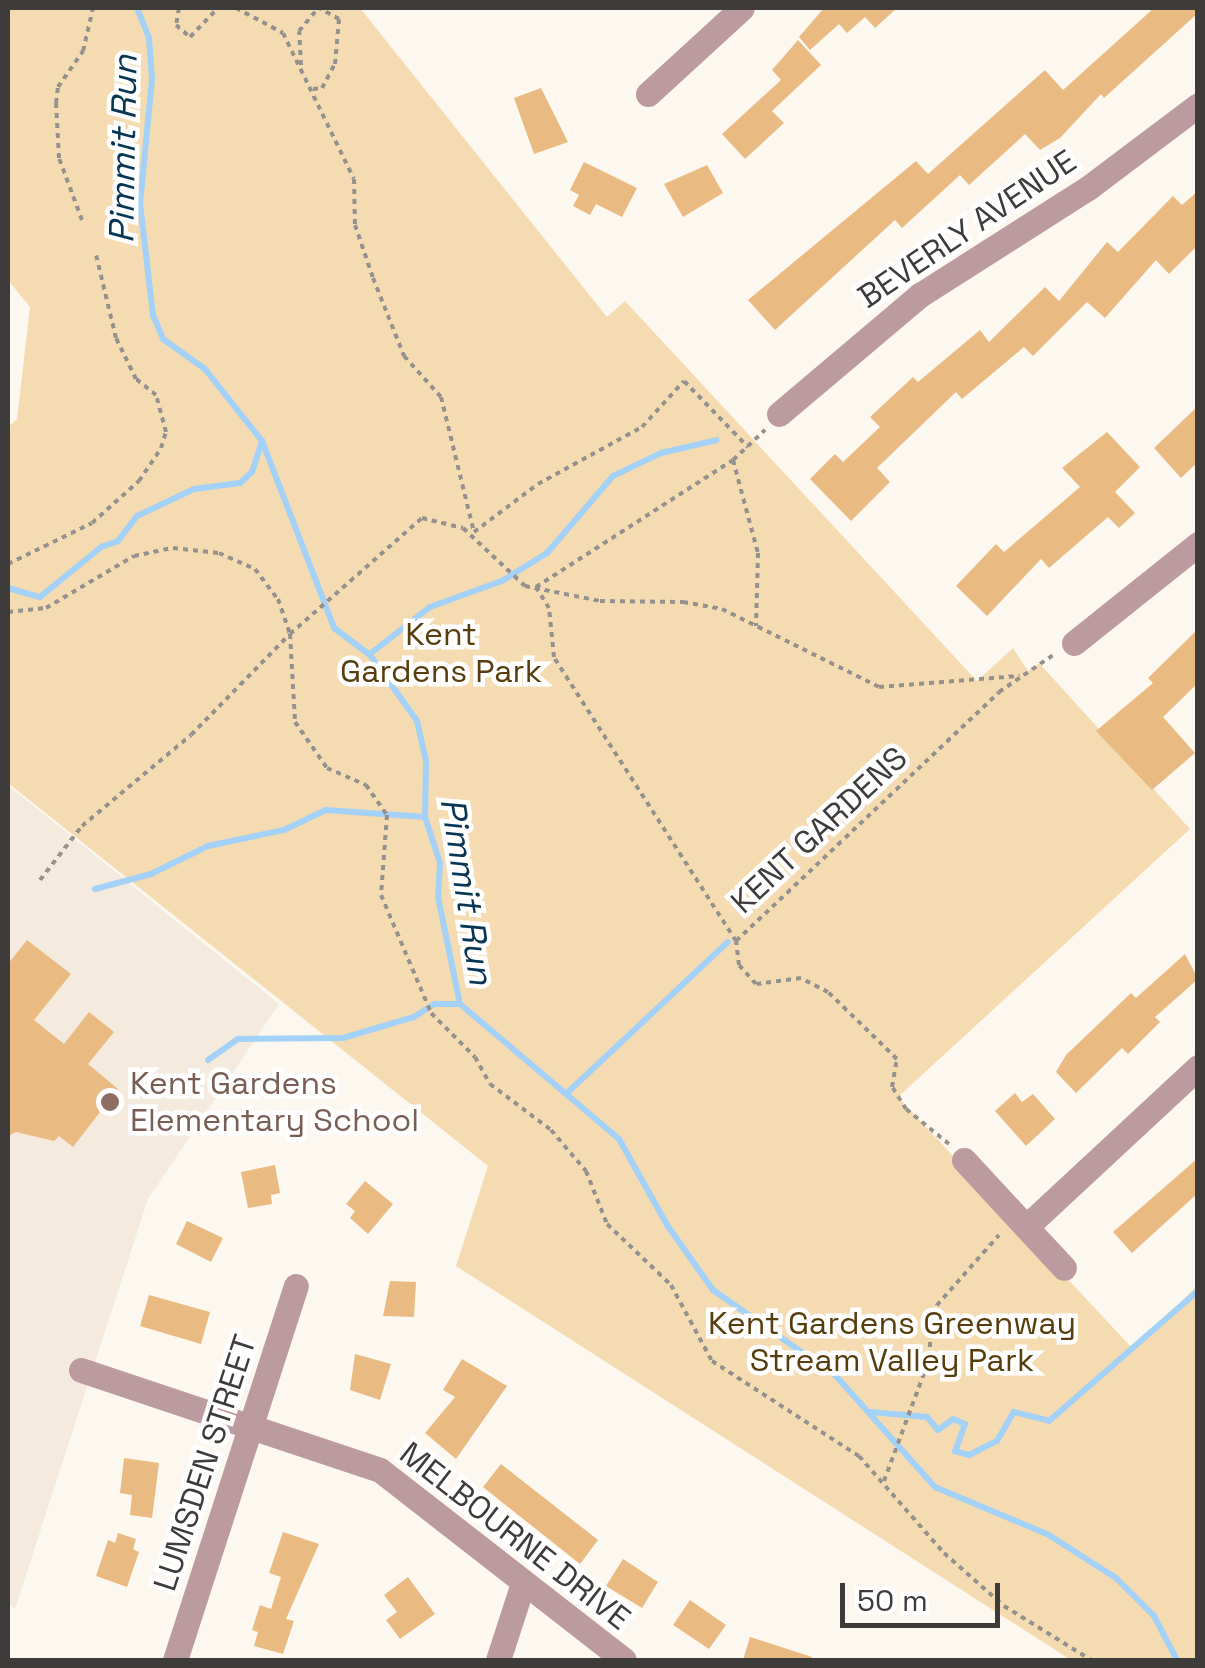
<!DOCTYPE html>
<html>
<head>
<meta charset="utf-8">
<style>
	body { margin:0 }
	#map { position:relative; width:1205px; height:1668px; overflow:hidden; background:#fcf8f0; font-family:"Space Grotesk",sans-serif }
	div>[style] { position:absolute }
	.built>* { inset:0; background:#f4ebde }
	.green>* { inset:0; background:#f5dbb2 }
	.stream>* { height:6px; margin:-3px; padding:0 3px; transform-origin:3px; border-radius:3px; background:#a4d1f7 }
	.building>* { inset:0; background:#e9ba82 }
	.path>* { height:4px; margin-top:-2px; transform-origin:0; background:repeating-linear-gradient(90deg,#95928e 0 5px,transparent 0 10px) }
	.street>* { height:25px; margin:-12.5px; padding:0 12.5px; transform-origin:12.5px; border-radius:12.5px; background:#bb9aa0 }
	.dots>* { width:28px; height:28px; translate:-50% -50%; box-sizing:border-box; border:5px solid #fff; border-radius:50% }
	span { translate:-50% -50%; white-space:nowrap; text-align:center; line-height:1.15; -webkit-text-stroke:9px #fff; paint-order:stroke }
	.street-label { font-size:32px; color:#3e3c3a }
	.park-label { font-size:32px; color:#573d0c }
	.education-label { font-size:32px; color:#785e54 }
	.left { translate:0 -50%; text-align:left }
	.water-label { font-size:35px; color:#073553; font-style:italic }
	.frame { position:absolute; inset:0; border:10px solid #3e3c3a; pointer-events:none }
	.scale { position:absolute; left:840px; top:1583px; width:160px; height:45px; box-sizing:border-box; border:5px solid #3e3c3a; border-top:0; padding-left:12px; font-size:30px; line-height:35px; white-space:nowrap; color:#3e3c3a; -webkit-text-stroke:8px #fff; paint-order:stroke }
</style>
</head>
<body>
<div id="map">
	<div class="built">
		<div style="clip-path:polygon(8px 785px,279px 1004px,148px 1199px,15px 1609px,8px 1603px)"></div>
	</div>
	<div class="green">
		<div style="clip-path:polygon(8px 8px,360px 8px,607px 317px,625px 301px,977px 681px,1013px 648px,1028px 671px,1039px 663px,1190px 829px,898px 1097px,1133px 1349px,1197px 1286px,1197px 1660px,1071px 1660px,456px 1266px,488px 1166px,8px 783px,8px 427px,17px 419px,30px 307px,8px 280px)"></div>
	</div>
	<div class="stream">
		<div style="left:137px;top:8px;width:32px;rotate:68deg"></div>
		<div style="left:149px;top:38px;width:41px;rotate:85.8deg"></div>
		<div style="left:152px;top:79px;width:125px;rotate:95.5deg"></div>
		<div style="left:140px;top:203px;width:113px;rotate:83.4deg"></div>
		<div style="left:153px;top:315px;width:26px;rotate:67deg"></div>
		<div style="left:163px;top:339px;width:52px;rotate:35.5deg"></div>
		<div style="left:205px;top:369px;width:92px;rotate:51.6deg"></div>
		<div style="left:262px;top:441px;width:200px;rotate:68.9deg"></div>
		<div style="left:334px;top:628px;width:45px;rotate:36.9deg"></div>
		<div style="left:370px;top:655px;width:81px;rotate:54.5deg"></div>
		<div style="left:417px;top:721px;width:41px;rotate:77.3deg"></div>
		<div style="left:426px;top:761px;width:56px;rotate:91deg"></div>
		<div style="left:425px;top:817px;width:48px;rotate:71.9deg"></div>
		<div style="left:440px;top:863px;width:34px;rotate:93deg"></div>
		<div style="left:438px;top:897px;width:109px;rotate:78.4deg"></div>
		<div style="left:460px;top:1004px;width:209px;rotate:40.3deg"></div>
		<div style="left:619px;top:1139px;width:98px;rotate:60.8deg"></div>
		<div style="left:667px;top:1225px;width:80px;rotate:54.7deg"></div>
		<div style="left:713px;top:1290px;width:150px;rotate:35deg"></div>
		<div style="left:836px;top:1376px;width:149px;rotate:48.3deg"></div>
		<div style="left:935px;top:1487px;width:124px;rotate:22.8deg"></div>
		<div style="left:1049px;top:1535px;width:80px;rotate:32.7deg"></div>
		<div style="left:1116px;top:1578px;width:54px;rotate:45deg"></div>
		<div style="left:1154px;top:1616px;width:50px;rotate:62.4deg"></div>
		<div style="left:8px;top:588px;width:33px;rotate:16deg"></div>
		<div style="left:40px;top:597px;width:79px;rotate:-39.3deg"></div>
		<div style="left:101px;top:547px;width:18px;rotate:-19deg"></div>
		<div style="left:118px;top:541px;width:31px;rotate:-53deg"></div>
		<div style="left:137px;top:516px;width:63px;rotate:-25.3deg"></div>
		<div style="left:194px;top:489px;width:46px;rotate:-7.4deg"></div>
		<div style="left:240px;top:483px;width:16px;rotate:-43deg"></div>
		<div style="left:252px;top:472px;width:33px;rotate:-72deg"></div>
		<div style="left:370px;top:654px;width:76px;rotate:-38.1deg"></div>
		<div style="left:430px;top:607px;width:77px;rotate:-19.9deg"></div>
		<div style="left:502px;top:581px;width:53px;rotate:-31.9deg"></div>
		<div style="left:547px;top:553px;width:101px;rotate:-49.4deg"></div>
		<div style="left:613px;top:476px;width:53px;rotate:-25.6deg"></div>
		<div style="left:661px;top:453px;width:57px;rotate:-13.1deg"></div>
		<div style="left:95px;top:889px;width:58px;rotate:-15deg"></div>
		<div style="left:151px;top:874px;width:64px;rotate:-26.2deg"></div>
		<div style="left:208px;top:846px;width:78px;rotate:-11.9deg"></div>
		<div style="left:284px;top:830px;width:47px;rotate:-25.5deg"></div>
		<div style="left:326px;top:810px;width:99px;rotate:4deg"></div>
		<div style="left:208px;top:1060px;width:37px;rotate:-35deg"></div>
		<div style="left:238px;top:1039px;width:105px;rotate:-0.5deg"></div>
		<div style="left:343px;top:1038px;width:74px;rotate:-16.5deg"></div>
		<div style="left:414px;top:1017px;width:24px;rotate:-33deg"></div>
		<div style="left:434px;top:1004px;width:26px"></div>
		<div style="left:566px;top:1094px;width:222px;rotate:-43.2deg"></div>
		<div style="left:870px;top:1412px;width:57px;rotate:5deg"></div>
		<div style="left:927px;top:1417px;width:17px;rotate:50deg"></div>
		<div style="left:938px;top:1430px;width:19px;rotate:-36deg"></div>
		<div style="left:953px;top:1419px;width:13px;rotate:23deg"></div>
		<div style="left:965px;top:1424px;width:29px;rotate:110deg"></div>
		<div style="left:955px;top:1451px;width:15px;rotate:16deg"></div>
		<div style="left:969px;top:1455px;width:31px;rotate:-27deg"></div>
		<div style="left:997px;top:1441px;width:34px;rotate:-60deg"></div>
		<div style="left:1014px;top:1412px;width:36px;rotate:14deg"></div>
		<div style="left:1049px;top:1421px;width:198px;rotate:-41.1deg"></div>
	</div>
	<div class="building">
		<div style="clip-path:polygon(824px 8px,897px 8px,875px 28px,865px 17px,847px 33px,839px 24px,810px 50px,799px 37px)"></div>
		<div style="clip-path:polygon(1154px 8px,1198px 8px,1198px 13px,1104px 98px,1101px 94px,1060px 138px,1040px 150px,1025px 134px,969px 185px,960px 175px,902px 228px,895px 220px,775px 330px,748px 300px,916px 161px,928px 174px,1045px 70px,1063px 90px)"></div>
		<div style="clip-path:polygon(798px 40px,821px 65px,772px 111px,784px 123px,745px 159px,722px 134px,781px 80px,772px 70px)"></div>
		<div style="clip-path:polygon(541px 88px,568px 142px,534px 154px,514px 98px)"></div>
		<div style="clip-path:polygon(584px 162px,637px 188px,622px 217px,596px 204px,590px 215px,573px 206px,579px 195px,570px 190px)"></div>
		<div style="clip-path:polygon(707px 165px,723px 193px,683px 217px,664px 184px)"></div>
		<div style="clip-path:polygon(1198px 191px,1198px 245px,1169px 274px,1156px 260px,1105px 318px,1087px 302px,1033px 356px,1024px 347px,962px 399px,956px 392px,877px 468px,890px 482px,851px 521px,810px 479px,835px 454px,843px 462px,880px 427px,870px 417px,913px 377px,918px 382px,980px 330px,989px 342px,1045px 287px,1059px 301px,1107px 242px,1118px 252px,1173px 196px,1182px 205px)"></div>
		<div style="clip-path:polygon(1198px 406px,1198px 462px,1181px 478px,1154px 448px)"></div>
		<div style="clip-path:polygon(1107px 432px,1140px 467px,1115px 492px,1135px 513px,1119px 528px,1108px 517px,1049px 568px,1041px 559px,987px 616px,956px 586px,996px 544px,1004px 552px,1080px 487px,1062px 468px)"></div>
		<div style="clip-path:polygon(1198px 629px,1198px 683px,1163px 717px,1195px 753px,1152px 790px,1096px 731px,1153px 683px,1148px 678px)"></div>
		<div style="clip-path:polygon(27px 940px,71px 974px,34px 1020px,64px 1044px,89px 1012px,114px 1032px,88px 1064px,118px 1089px,73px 1147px,59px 1136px,54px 1141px,16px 1132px,8px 1136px,8px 964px)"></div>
		<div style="clip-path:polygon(1185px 954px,1198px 979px,1155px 1017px,1160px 1022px,1128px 1054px,1122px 1048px,1076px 1093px,1056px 1072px,1066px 1055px,1131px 993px,1136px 998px)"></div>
		<div style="clip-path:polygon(1015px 1093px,1022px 1102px,1033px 1094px,1055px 1119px,1026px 1146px,995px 1111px)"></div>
		<div style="clip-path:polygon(1198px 1158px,1198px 1193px,1132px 1253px,1113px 1232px)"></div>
		<div style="clip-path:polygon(275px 1165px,280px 1193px,271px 1195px,272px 1204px,248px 1208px,241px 1172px)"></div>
		<div style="clip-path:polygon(365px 1181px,393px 1204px,368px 1234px,350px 1218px,355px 1211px,346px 1204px)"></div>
		<div style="clip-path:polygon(187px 1221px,223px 1238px,211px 1262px,176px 1244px)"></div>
		<div style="clip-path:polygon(390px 1281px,416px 1282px,414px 1317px,383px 1316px)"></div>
		<div style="clip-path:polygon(149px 1295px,210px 1312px,201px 1344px,140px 1326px)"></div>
		<div style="clip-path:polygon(355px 1354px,391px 1364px,380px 1400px,350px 1390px)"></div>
		<div style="clip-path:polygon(462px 1359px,507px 1386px,456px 1459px,425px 1433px,455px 1397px,443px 1390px)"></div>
		<div style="clip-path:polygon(124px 1458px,159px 1463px,152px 1518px,130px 1515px,132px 1495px,120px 1493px)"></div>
		<div style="clip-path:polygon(501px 1464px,598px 1540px,580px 1564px,483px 1487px)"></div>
		<div style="clip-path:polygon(283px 1532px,319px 1544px,286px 1619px,294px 1621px,283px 1654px,254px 1646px,258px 1632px,252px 1630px,260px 1605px,271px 1609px,281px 1577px,269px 1573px)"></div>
		<div style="clip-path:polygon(118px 1533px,136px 1539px,133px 1549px,139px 1552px,127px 1587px,96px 1576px,108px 1540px,115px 1543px)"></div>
		<div style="clip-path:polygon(623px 1559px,658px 1582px,642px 1608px,606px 1586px)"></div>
		<div style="clip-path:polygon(408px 1577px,435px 1614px,400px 1639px,386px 1620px,397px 1612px,384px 1595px)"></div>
		<div style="clip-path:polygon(690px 1600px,726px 1625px,709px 1649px,673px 1625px)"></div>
		<div style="clip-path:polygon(750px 1637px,812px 1657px,811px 1660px,743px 1660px)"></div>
	</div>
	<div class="path">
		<div style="left:179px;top:8px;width:17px;rotate:100deg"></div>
		<div style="left:176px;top:25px;width:18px;rotate:41deg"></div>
		<div style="left:190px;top:37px;width:40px;rotate:-46deg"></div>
		<div style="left:236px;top:8px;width:53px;rotate:28deg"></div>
		<div style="left:283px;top:33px;width:162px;rotate:64.1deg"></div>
		<div style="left:354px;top:179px;width:46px;rotate:88.8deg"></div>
		<div style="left:355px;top:225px;width:56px;rotate:71.2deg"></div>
		<div style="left:373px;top:278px;width:84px;rotate:68.3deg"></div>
		<div style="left:404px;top:356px;width:55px;rotate:47.9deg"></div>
		<div style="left:441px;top:397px;width:139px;rotate:76.3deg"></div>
		<div style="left:474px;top:532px;width:80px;rotate:-36.9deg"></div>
		<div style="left:538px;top:484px;width:119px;rotate:-28.7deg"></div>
		<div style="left:642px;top:427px;width:62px;rotate:-47.6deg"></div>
		<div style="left:684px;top:381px;width:92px;rotate:45.9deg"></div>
		<div style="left:301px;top:65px;width:34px;rotate:-93deg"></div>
		<div style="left:299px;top:31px;width:30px;rotate:-50deg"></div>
		<div style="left:313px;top:89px;width:9px;rotate:-6deg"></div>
		<div style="left:322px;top:88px;width:27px;rotate:-62deg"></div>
		<div style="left:335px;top:64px;width:45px;rotate:-84.9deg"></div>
		<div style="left:339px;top:19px;width:23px;rotate:-151deg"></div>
		<div style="left:82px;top:220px;width:66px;rotate:-110.4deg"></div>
		<div style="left:59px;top:158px;width:55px;rotate:-93.1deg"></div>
		<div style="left:56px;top:103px;width:16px;rotate:-83deg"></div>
		<div style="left:58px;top:87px;width:44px;rotate:-55.2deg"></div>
		<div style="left:83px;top:51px;width:44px;rotate:-76.9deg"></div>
		<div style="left:733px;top:460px;width:96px;rotate:75deg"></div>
		<div style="left:758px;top:553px;width:73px;rotate:91.6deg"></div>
		<div style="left:8px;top:564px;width:93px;rotate:-26deg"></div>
		<div style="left:92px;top:523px;width:63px;rotate:-41.8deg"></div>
		<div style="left:139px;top:481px;width:40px;rotate:-56deg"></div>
		<div style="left:161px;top:448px;width:17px;rotate:-73deg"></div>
		<div style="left:166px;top:432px;width:38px;rotate:-105deg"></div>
		<div style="left:156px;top:395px;width:26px;rotate:-141deg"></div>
		<div style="left:136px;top:379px;width:46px;rotate:-116deg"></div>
		<div style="left:116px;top:338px;width:85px;rotate:-103.5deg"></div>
		<div style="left:8px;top:612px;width:38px;rotate:-6deg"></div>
		<div style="left:46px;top:608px;width:102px;rotate:-30.6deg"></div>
		<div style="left:134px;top:556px;width:40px;rotate:-12deg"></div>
		<div style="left:173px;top:548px;width:46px;rotate:6.2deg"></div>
		<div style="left:219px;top:553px;width:39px;rotate:24deg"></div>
		<div style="left:255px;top:569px;width:38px;rotate:53deg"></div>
		<div style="left:278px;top:599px;width:37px;rotate:71deg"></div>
		<div style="left:290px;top:634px;width:88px;rotate:86.7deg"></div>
		<div style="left:295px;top:722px;width:56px;rotate:55.2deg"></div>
		<div style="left:327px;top:768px;width:43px;rotate:23.6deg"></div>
		<div style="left:366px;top:785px;width:37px;rotate:55deg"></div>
		<div style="left:387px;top:815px;width:80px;rotate:94.3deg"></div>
		<div style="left:381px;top:895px;width:128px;rotate:67deg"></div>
		<div style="left:431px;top:1013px;width:62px;rotate:45deg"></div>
		<div style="left:475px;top:1057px;width:31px;rotate:61deg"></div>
		<div style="left:490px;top:1084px;width:76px;rotate:37deg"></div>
		<div style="left:551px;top:1130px;width:54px;rotate:49.5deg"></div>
		<div style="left:586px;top:1171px;width:57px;rotate:68.4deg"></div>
		<div style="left:607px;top:1224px;width:88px;rotate:43.6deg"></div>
		<div style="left:671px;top:1285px;width:86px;rotate:61.7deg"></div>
		<div style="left:712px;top:1361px;width:175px;rotate:32.9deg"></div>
		<div style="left:859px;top:1456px;width:129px;rotate:48.8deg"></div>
		<div style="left:944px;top:1553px;width:80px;rotate:41.5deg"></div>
		<div style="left:1004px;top:1606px;width:102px;rotate:31.8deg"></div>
		<div style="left:40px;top:880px;width:68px;rotate:-52.1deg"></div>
		<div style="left:82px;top:826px;width:142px;rotate:-39.9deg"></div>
		<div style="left:191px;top:735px;width:141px;rotate:-45.6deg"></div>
		<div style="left:290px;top:634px;width:176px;rotate:-41.3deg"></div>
		<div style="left:422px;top:518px;width:42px;rotate:13.7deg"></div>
		<div style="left:463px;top:528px;width:85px;rotate:43.1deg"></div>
		<div style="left:525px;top:586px;width:76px;rotate:11.3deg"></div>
		<div style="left:600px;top:601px;width:83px;rotate:0.7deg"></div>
		<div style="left:683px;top:602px;width:40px;rotate:10deg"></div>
		<div style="left:722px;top:609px;width:175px;rotate:26.4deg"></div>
		<div style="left:879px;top:687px;width:141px;rotate:-4.5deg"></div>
		<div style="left:736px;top:941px;width:337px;rotate:-122.7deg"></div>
		<div style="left:554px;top:657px;width:49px;rotate:-95.8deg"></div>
		<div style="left:549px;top:608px;width:25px;rotate:-122deg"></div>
		<div style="left:536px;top:587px;width:234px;rotate:-32.8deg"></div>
		<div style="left:733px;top:460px;width:44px;rotate:-43.2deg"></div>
		<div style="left:949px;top:1144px;width:55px;rotate:-140.9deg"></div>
		<div style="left:906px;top:1109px;width:26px;rotate:-122deg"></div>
		<div style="left:892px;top:1087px;width:28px;rotate:-80deg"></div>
		<div style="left:897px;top:1059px;width:96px;rotate:-135.8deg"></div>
		<div style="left:828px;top:992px;width:30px;rotate:-153deg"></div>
		<div style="left:801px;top:978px;width:45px;rotate:172.4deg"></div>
		<div style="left:756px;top:984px;width:25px;rotate:-132deg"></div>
		<div style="left:739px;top:965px;width:24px;rotate:-97deg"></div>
		<div style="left:736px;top:941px;width:362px;rotate:-43.4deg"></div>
		<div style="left:999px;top:692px;width:65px;rotate:-34.4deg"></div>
		<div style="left:884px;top:1481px;width:132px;rotate:-69.6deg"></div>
		<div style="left:930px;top:1357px;width:44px;rotate:-90deg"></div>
		<div style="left:930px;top:1313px;width:104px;rotate:-48.5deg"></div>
	</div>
	<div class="street">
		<div style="left:648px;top:94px;width:127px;rotate:-42.5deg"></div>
		<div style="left:779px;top:414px;width:185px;rotate:-40.2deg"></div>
		<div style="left:920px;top:295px;width:199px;rotate:-32.5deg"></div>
		<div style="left:1088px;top:188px;width:138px;rotate:-37deg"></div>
		<div style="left:1074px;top:643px;width:159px;rotate:-38.6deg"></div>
		<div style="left:964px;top:1160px;width:147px;rotate:47.2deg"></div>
		<div style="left:1026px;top:1227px;width:235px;rotate:-42.9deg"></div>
		<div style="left:81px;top:1370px;width:315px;rotate:18.5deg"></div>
		<div style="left:380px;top:1470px;width:309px;rotate:37.9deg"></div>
		<div style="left:175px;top:1660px;width:393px;rotate:-72.1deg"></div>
		<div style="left:498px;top:1660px;width:81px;rotate:-72deg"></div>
	</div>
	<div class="dots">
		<div style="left:110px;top:1102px;background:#8d6e63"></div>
	</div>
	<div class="street-label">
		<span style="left:967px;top:229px;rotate:-34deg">BEVERLY AVENUE</span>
		<span style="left:819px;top:830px;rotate:-43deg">KENT GARDENS</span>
		<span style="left:205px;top:1463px;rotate:-72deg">LUMSDEN STREET</span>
		<span style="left:515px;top:1536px;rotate:38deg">MELBOURNE DRIVE</span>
	</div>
	<div class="park-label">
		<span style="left:441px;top:653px">Kent<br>Gardens Park</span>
		<span style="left:892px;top:1342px">Kent Gardens Greenway<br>Stream Valley Park</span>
	</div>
	<div class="education-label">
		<span class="left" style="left:130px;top:1102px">Kent Gardens<br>Elementary School</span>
	</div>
	<div class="water-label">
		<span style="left:123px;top:149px;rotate:-89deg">Pimmit Run</span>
		<span style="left:467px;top:891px;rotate:81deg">Pimmit Run</span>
	</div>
	<div class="frame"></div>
	<div class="scale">50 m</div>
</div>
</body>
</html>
